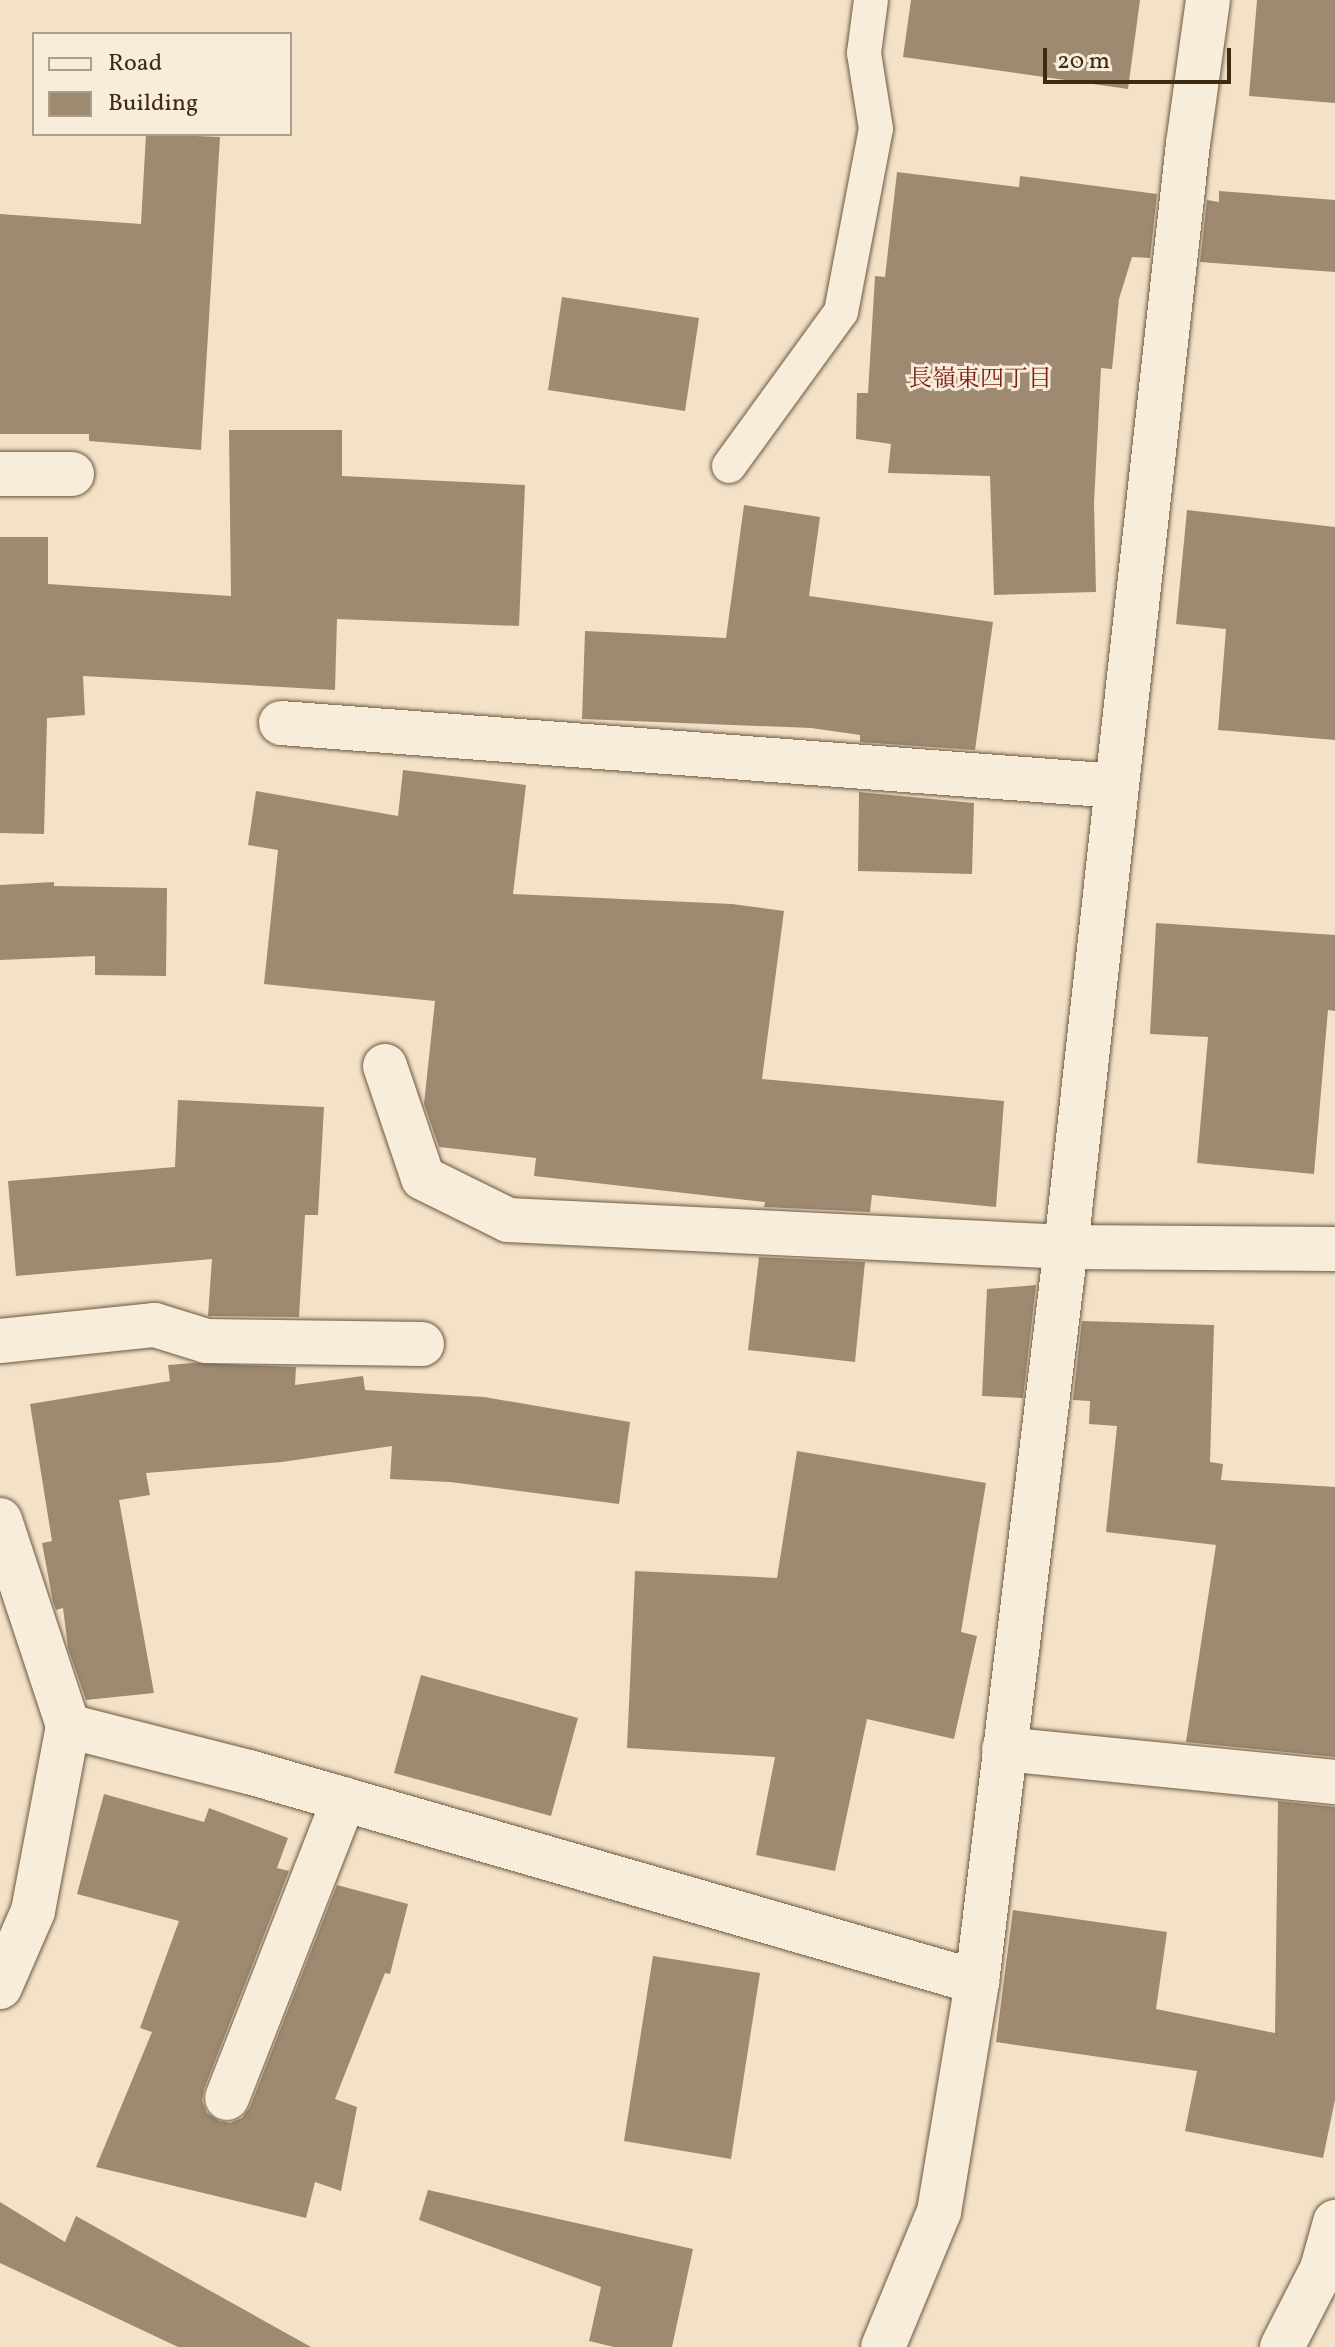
<!DOCTYPE html>
<html>
<head>
<meta charset="utf-8">
<style>
	body { margin:0 }
	#map { position:relative; width:1335px; height:2347px; overflow:hidden; background:#f4e2c8; font-family:Vollkorn,"Noto Serif JP",serif }
	div>[style] { position:absolute }
	.building>* { inset:0; background:#9d8a71 }
	.roads { filter:drop-shadow(0 0 2px #6c5940) drop-shadow(0 0 2px #6c5940) }
	.service>* { height:34px; margin:-17px; padding:0 17px; transform-origin:17px; border-radius:17px; background:#f8ecdb }
	.minor>* { height:44px; margin:-22px; padding:0 22px; transform-origin:22px; border-radius:22px; background:#f8ecdb }
	span { translate:-50% -50%; white-space:nowrap; text-align:center; line-height:1.15; -webkit-text-stroke:6px #f8ecdb; paint-order:stroke }
	.neighbourhood-label { font-size:24px; color:#7a1f14 }
	.legend { position:absolute; left:32px; top:32px; width:260px; height:104px; box-sizing:border-box; background:#f8ecdb; border:2px solid #ae9f8b; margin:0; padding:10px 14px; list-style:none; font-size:24px; color:#3e2b12 }
	.legend li { display:flex; align-items:center; gap:16px; height:40px }
	.legend b { width:40px; border:2px solid #ae9f8b }
	.scale { position:absolute; left:1043px; top:48px; width:188px; height:36px; box-sizing:border-box; border:4px solid #3e2b12; border-top:0; padding-left:10px; font-size:24px; line-height:28px; white-space:nowrap; color:#3e2b12; -webkit-text-stroke:6px #f8ecdb; paint-order:stroke }
</style>
</head>
<body>
<div id="map">
	<div class="building">
		<div style="clip-path:polygon(911px 0,1140px 0,1128px 89px,903px 57px)"></div>
		<div style="clip-path:polygon(1257px 0,1335px 0,1335px 103px,1249px 96px)"></div>
		<div style="clip-path:polygon(146px 134px,220px 137px,201px 450px,89px 441px,89px 434px,0 434px,0 214px,141px 224px)"></div>
		<div style="clip-path:polygon(897px 172px,1019px 187px,1020px 176px,1157px 194px,1150px 258px,1132px 257px,1119px 299px,1112px 369px,1101px 368px,1094px 503px,1096px 592px,994px 595px,990px 476px,888px 473px,891px 444px,856px 439px,857px 393px,868px 393px,875px 276px,885px 277px)"></div>
		<div style="clip-path:polygon(1219px 191px,1335px 200px,1335px 272px,1200px 262px,1207px 200px,1219px 202px)"></div>
		<div style="clip-path:polygon(562px 297px,699px 318px,685px 411px,548px 390px)"></div>
		<div style="clip-path:polygon(229px 430px,342px 430px,342px 476px,525px 485px,519px 626px,337px 619px,335px 690px,83px 676px,85px 715px,47px 718px,44px 834px,0 833px,0 537px,48px 537px,48px 584px,231px 596px)"></div>
		<div style="clip-path:polygon(744px 505px,820px 517px,809px 596px,993px 622px,975px 750px,860px 742px,860px 735px,811px 728px,582px 719px,585px 631px,726px 638px)"></div>
		<div style="clip-path:polygon(1187px 510px,1335px 527px,1335px 740px,1218px 730px,1226px 629px,1176px 624px)"></div>
		<div style="clip-path:polygon(403px 770px,526px 785px,513px 894px,732px 904px,784px 911px,762px 1079px,1004px 1101px,996px 1207px,872px 1195px,870px 1212px,764px 1207px,765px 1202px,534px 1176px,536px 1158px,439px 1147px,424px 1104px,435px 1001px,264px 984px,278px 850px,248px 845px,256px 791px,398px 816px)"></div>
		<div style="clip-path:polygon(859px 792px,974px 803px,972px 874px,858px 871px)"></div>
		<div style="clip-path:polygon(54px 882px,54px 886px,167px 888px,166px 976px,95px 975px,95px 956px,0 960px,0 885px)"></div>
		<div style="clip-path:polygon(1156px 923px,1335px 935px,1335px 1011px,1328px 1010px,1314px 1174px,1197px 1163px,1208px 1037px,1150px 1034px)"></div>
		<div style="clip-path:polygon(178px 1100px,324px 1107px,318px 1215px,305px 1215px,299px 1317px,208px 1316px,212px 1259px,16px 1276px,8px 1181px,175px 1167px)"></div>
		<div style="clip-path:polygon(759px 1257px,865px 1262px,855px 1362px,748px 1350px)"></div>
		<div style="clip-path:polygon(1036px 1285px,1023px 1398px,982px 1396px,987px 1289px)"></div>
		<div style="clip-path:polygon(1082px 1321px,1214px 1325px,1210px 1462px,1223px 1464px,1221px 1480px,1335px 1487px,1335px 1757px,1186px 1742px,1216px 1545px,1106px 1532px,1117px 1426px,1089px 1424px,1090px 1401px,1073px 1400px)"></div>
		<div style="clip-path:polygon(193px 1363px,296px 1367px,295px 1385px,363px 1376px,365px 1390px,484px 1397px,630px 1422px,619px 1504px,450px 1482px,390px 1479px,392px 1446px,282px 1462px,146px 1473px,150px 1495px,119px 1500px,154px 1693px,86px 1700px,68px 1648px,63px 1608px,56px 1610px,53px 1602px,42px 1543px,52px 1541px,30px 1404px,170px 1381px,168px 1365px)"></div>
		<div style="clip-path:polygon(797px 1451px,986px 1483px,961px 1632px,977px 1636px,954px 1739px,867px 1719px,835px 1871px,756px 1855px,775px 1757px,627px 1748px,635px 1571px,777px 1578px)"></div>
		<div style="clip-path:polygon(421px 1675px,578px 1718px,551px 1816px,394px 1773px)"></div>
		<div style="clip-path:polygon(104px 1794px,204px 1822px,209px 1808px,288px 1838px,277px 1868px,289px 1871px,204px 2089px,202px 2101px,207px 2113px,219px 2121px,230px 2123px,242px 2118px,250px 2107px,337px 1885px,408px 1904px,390px 1974px,385px 1973px,335px 2099px,357px 2107px,341px 2191px,315px 2182px,306px 2218px,96px 2167px,152px 2032px,140px 2028px,179px 1921px,77px 1894px)"></div>
		<div style="clip-path:polygon(1278px 1801px,1335px 1807px,1335px 2100px,1323px 2158px,1185px 2131px,1197px 2071px,996px 2042px,1013px 1910px,1167px 1932px,1156px 2009px,1275px 2033px)"></div>
		<div style="clip-path:polygon(653px 1956px,760px 1973px,731px 2159px,624px 2141px)"></div>
		<div style="clip-path:polygon(428px 2190px,693px 2249px,672px 2347px,614px 2347px,589px 2341px,601px 2287px,419px 2220px)"></div>
		<div style="clip-path:polygon(0 2202px,65px 2242px,76px 2216px,311px 2347px,178px 2347px,0 2263px)"></div>
	</div>
	<div class="roads">
		<div class="service">
			<div style="left:729px;top:466px;width:190px;rotate:-54deg"></div>
			<div style="left:841px;top:312px;width:186px;rotate:-79.2deg"></div>
			<div style="left:876px;top:129px;width:77px;rotate:-99deg"></div>
			<div style="left:864px;top:53px;width:53px;rotate:-82.5deg"></div>
		</div>
		<div class="minor">
			<div style="left:0;top:474px;width:72px"></div>
			<div style="left:281px;top:723px;width:838px;rotate:4.31deg"></div>
			<div style="left:385px;top:1066px;width:118px;rotate:71.3deg"></div>
			<div style="left:423px;top:1178px;width:95px;rotate:26.3deg"></div>
			<div style="left:508px;top:1220px;width:559px;rotate:2.77deg"></div>
			<div style="left:1066px;top:1247px;width:269px;rotate:0.4deg"></div>
			<div style="left:0;top:1341px;width:156px;rotate:-5.9deg"></div>
			<div style="left:155px;top:1325px;width:53px;rotate:17.4deg"></div>
			<div style="left:206px;top:1341px;width:216px;rotate:0.8deg"></div>
			<div style="left:0;top:1520px;width:217px;rotate:71.7deg"></div>
			<div style="left:68px;top:1726px;width:187px;rotate:14.3deg"></div>
			<div style="left:249px;top:1772px;width:758px;rotate:16.09deg"></div>
			<div style="left:1004px;top:1749px;width:333px;rotate:5.7deg"></div>
			<div style="left:0;top:1987px;width:83px;rotate:-66.5deg"></div>
			<div style="left:33px;top:1911px;width:188px;rotate:-79.3deg"></div>
			<div style="left:227px;top:2098px;width:321px;rotate:-68.6deg"></div>
			<div style="left:883px;top:2347px;width:146px;rotate:-67.5deg"></div>
			<div style="left:939px;top:2212px;width:233px;rotate:-80.6deg"></div>
			<div style="left:977px;top:1982px;width:740px;rotate:-83.1deg"></div>
			<div style="left:1066px;top:1247px;width:1110px;rotate:-83.69deg"></div>
			<div style="left:1188px;top:144px;width:145px;rotate:-82.1deg"></div>
			<div style="left:1282px;top:2347px;width:88px;rotate:-62.9deg"></div>
			<div style="left:1322px;top:2269px;width:49px;rotate:-74.5deg"></div>
		</div>
	</div>
	<div class="neighbourhood-label">
		<span style="left:980px;top:381px">長嶺東四丁目</span>
	</div>
	<ul class="legend">
	<li><b style="height:10px;background:#f8ecdb"></b>Road</li>
	<li><b style="height:22px;background:#9d8a71"></b>Building</li>
	</ul>
	<div class="scale">20 m</div>
</div>
</body>
</html>
